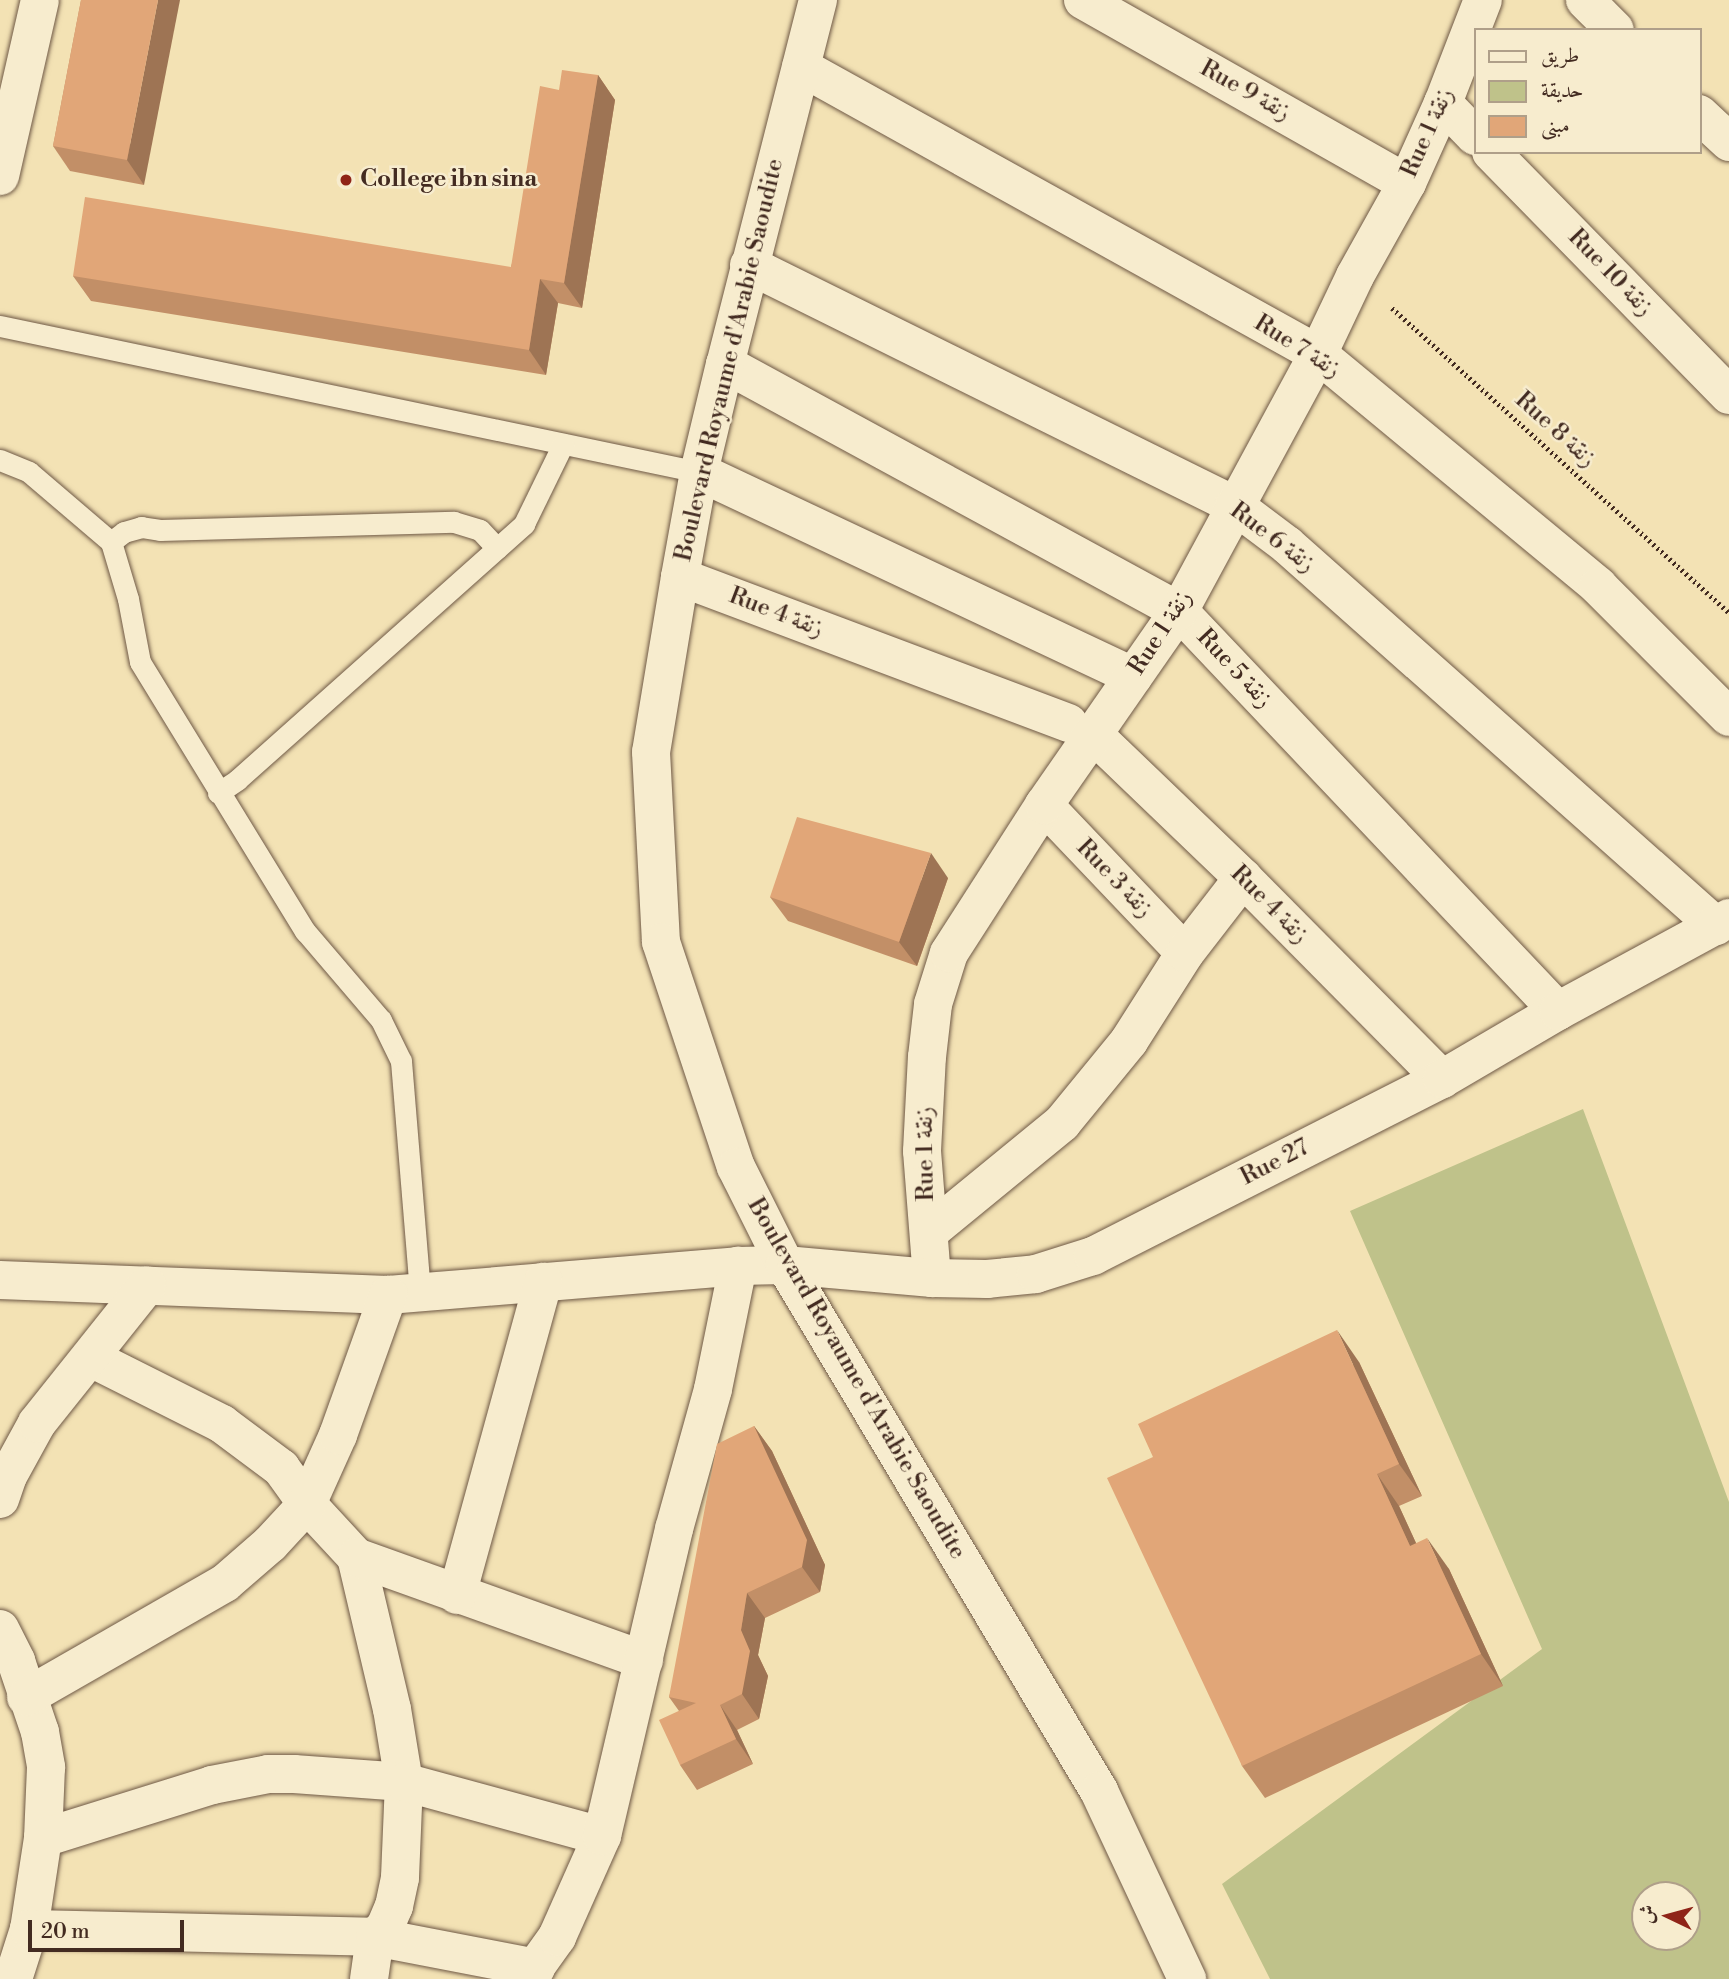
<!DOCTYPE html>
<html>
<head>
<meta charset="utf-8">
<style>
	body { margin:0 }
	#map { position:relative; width:1729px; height:1979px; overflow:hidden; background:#f3e2b4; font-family:"Libre Bodoni",Amiri,serif }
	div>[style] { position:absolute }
	.green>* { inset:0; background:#bfc28a }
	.path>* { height:4.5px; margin-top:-2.25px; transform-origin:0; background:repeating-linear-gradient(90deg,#432b21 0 2px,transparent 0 5.5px) }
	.roads { filter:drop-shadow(0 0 2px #6f5946) drop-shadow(0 0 2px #6f5946) }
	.service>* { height:21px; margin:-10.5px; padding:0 10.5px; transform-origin:10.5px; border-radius:10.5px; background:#f7ecce }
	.minor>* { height:38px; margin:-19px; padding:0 19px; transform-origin:19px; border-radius:19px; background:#f7ecce }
	.secondary>* { height:38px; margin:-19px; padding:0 19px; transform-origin:19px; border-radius:19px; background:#f7ecce }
	.wall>* { inset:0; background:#c28f67 }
	.shaded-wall>* { inset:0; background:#9e7454 }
	.building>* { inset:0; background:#e1a678 }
	.dots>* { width:19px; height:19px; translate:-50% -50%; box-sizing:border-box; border:4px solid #f7ecce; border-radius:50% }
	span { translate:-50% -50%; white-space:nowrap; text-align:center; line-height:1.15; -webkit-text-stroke:5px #f7ecce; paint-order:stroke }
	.street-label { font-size:24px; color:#432b21 }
	.poi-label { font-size:24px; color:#432b21; font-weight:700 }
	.left { translate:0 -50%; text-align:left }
	.legend { position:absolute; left:1474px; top:28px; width:228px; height:126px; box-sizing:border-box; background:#f7ecce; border:2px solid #af9f89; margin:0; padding:9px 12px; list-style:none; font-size:21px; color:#432b21 }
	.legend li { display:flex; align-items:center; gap:14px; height:35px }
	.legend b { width:35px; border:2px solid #af9f89 }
	.north { position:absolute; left:1631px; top:1881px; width:70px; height:70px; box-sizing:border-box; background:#f7ecce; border:2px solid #af9f89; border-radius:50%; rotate:275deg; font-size:19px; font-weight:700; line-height:28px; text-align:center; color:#432b21 }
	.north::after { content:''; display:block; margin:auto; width:24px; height:32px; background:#8f2418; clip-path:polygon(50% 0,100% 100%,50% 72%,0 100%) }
	.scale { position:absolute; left:28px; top:1920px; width:156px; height:32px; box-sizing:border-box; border:4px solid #432b21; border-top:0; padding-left:9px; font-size:21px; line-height:24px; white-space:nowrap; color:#432b21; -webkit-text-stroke:5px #f7ecce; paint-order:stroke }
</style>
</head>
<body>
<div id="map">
	<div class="green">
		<div style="clip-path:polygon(evenodd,1583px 1109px,1729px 1502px,1729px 1979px,1270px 1979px,1222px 1884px,1542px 1649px,1350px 1211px,1583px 1109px,1645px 1895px,1687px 1895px,1687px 1937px,1645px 1937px,1645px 1895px)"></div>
	</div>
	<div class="path">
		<div style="left:1392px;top:308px;width:454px;rotate:42.1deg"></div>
	</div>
	<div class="roads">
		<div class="service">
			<div style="left:0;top:326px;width:714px;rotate:11.8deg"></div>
			<div style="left:0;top:460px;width:31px;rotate:22deg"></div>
			<div style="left:29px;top:472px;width:108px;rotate:40.5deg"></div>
			<div style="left:111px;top:542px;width:59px;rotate:73.4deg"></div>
			<div style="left:128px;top:599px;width:64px;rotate:79.2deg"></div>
			<div style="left:140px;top:662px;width:316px;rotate:58.5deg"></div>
			<div style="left:305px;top:931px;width:117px;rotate:49.5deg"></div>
			<div style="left:381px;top:1020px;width:46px;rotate:64deg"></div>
			<div style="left:401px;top:1061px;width:232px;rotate:85.3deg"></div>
			<div style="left:111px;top:542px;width:16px;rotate:-38deg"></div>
			<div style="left:124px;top:532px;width:18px;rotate:-16deg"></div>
			<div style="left:141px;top:527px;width:19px;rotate:9deg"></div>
			<div style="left:160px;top:530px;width:294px;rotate:-1.6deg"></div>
			<div style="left:454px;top:522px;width:27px;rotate:17deg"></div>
			<div style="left:480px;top:530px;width:25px;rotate:47deg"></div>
			<div style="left:218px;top:793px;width:23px;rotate:-34deg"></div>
			<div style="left:237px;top:780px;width:385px;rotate:-41.7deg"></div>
			<div style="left:524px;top:524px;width:89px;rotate:-64deg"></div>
		</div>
		<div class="minor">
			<div style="left:1083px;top:0;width:372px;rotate:29.5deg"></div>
			<div style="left:1585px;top:0;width:42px;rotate:45deg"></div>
			<div style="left:801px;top:67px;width:591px;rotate:29.04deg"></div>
			<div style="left:1318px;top:354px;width:364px;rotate:39.6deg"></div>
			<div style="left:1598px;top:586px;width:185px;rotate:45deg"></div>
			<div style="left:1443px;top:103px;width:46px;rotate:45.9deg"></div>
			<div style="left:1699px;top:114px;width:41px;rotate:43deg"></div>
			<div style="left:1491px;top:152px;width:340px;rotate:45.6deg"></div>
			<div style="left:0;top:176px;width:180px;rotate:-77.2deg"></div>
			<div style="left:749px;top:265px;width:541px;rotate:26.33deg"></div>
			<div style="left:1234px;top:505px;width:66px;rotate:37deg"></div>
			<div style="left:1287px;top:545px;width:574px;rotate:41.61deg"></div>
			<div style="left:725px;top:364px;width:517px;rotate:28.55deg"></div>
			<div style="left:1179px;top:611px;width:551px;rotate:46.54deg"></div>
			<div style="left:699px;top:472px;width:480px;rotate:25.2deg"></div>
			<div style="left:680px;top:577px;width:415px;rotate:20.6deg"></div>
			<div style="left:1093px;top:734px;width:208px;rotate:43.8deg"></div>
			<div style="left:1243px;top:878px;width:283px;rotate:45.3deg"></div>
			<div style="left:1044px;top:805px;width:204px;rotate:46.4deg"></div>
			<div style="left:929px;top:1232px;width:172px;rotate:-39.3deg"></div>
			<div style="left:1062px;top:1123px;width:106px;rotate:-50.7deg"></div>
			<div style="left:1129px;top:1041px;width:104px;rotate:-57.5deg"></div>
			<div style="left:1185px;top:953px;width:95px;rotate:-52.3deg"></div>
			<div style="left:932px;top:1278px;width:127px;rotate:-94.5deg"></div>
			<div style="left:922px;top:1151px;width:94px;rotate:-87deg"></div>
			<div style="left:927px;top:1057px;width:53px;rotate:-83.5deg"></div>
			<div style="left:933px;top:1004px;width:53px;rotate:-72.6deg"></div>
			<div style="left:949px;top:953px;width:176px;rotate:-57.3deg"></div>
			<div style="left:1044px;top:805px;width:236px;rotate:-55.2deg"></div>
			<div style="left:1179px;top:611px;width:292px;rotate:-61.6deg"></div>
			<div style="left:1318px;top:354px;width:86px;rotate:-64.6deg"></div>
			<div style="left:1355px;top:276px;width:107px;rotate:-60.8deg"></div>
			<div style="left:1407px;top:183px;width:88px;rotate:-65.8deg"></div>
			<div style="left:1443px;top:103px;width:110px;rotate:-68.8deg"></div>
			<div style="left:0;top:1280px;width:388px;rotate:2.2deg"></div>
			<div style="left:388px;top:1295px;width:351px;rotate:-4.7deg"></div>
			<div style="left:738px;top:1266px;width:47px;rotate:-1.2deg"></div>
			<div style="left:785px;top:1265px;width:148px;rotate:5.1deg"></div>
			<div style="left:932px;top:1278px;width:55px;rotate:1deg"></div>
			<div style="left:987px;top:1279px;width:49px;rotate:-5.8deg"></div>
			<div style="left:1036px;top:1274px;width:60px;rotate:-17.5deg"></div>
			<div style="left:1093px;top:1256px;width:391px;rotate:-26.9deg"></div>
			<div style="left:1442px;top:1079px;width:134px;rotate:-30.4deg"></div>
			<div style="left:1558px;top:1011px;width:195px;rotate:-28.5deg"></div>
			<div style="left:91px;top:1358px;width:147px;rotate:26.7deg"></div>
			<div style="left:222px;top:1424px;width:74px;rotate:36.7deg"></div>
			<div style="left:281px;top:1468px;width:44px;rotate:54.2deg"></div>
			<div style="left:307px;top:1504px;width:72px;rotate:47.2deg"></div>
			<div style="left:356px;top:1557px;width:156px;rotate:76.7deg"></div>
			<div style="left:392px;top:1709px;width:74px;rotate:80.7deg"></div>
			<div style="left:404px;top:1782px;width:96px;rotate:92.4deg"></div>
			<div style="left:400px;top:1878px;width:29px;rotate:102deg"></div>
			<div style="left:394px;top:1906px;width:23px;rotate:113deg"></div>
			<div style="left:385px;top:1927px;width:14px;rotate:135deg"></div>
			<div style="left:375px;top:1937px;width:42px;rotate:98.1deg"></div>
			<div style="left:0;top:1499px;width:24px;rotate:-71deg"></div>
			<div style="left:8px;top:1476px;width:60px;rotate:-61.3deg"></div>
			<div style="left:37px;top:1423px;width:176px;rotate:-51.4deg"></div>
			<div style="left:356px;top:1557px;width:306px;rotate:19.7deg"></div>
			<div style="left:457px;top:1595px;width:325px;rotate:-74.6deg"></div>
			<div style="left:0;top:1629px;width:36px;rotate:63deg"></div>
			<div style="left:16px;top:1661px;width:75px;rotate:71.3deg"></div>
			<div style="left:40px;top:1732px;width:36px;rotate:80deg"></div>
			<div style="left:46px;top:1767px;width:71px;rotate:92.4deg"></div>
			<div style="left:43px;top:1838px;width:92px;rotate:98.7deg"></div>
			<div style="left:29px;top:1929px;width:52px;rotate:107.7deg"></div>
			<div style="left:26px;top:1697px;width:229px;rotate:-29.8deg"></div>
			<div style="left:225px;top:1583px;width:60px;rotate:-40.9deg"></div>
			<div style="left:270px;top:1544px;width:54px;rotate:-47.2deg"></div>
			<div style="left:307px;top:1504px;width:76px;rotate:-65.8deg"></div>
			<div style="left:338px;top:1435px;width:149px;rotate:-70.3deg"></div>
			<div style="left:43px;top:1838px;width:177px;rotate:-17.4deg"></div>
			<div style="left:212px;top:1785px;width:57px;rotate:-11.1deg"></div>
			<div style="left:268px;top:1774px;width:26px"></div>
			<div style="left:294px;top:1774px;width:110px;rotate:4.2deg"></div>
			<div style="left:404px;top:1782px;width:205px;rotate:15.3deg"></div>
			<div style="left:29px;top:1929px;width:346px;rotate:1.3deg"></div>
			<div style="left:375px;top:1937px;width:164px;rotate:10.9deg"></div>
			<div style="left:527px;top:1979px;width:52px;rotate:-54.5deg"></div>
			<div style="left:557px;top:1937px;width:111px;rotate:-66deg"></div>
			<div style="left:602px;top:1836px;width:315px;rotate:-76.8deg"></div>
			<div style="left:674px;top:1529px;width:145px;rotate:-74.4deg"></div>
			<div style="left:713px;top:1389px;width:126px;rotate:-78.5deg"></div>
		</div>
		<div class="secondary">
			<div style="left:818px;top:0;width:376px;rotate:104.3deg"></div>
			<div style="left:725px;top:364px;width:111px;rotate:103.5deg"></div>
			<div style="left:699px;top:472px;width:107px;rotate:100.3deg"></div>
			<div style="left:680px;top:577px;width:177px;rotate:99.4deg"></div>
			<div style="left:651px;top:752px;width:190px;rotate:87deg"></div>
			<div style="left:661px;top:942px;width:237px;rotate:71.6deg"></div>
			<div style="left:736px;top:1167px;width:110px;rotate:63.4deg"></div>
			<div style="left:785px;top:1265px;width:613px;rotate:59.16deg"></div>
			<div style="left:1099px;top:1791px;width:208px;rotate:64.9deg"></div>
		</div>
	</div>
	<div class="wall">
		<div style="clip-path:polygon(81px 0,144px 185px,70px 171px,53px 146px)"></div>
		<div style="clip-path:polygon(598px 75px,615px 100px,582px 308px,558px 303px,546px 375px,91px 301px,73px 276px,511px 267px,559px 90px)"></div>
		<div style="clip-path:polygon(948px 878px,917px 966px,788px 921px,770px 897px)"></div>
		<div style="clip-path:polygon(1359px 1362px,1422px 1496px,1399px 1506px,1416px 1543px,1449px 1569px,1503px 1686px,1265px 1798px,1242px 1766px,1153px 1457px)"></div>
		<div style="clip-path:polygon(754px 1426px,772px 1451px,825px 1565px,820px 1592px,765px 1618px,758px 1655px,768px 1676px,759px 1719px,737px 1730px,753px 1764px,697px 1790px,680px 1765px,679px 1711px,669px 1697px)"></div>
	</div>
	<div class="shaded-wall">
		<div style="clip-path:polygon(158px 0,180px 0,144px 185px,127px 160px)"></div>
		<div style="clip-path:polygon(598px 75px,615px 100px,582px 308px,564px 283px)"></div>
		<div style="clip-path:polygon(540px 279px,558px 303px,546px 375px,529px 350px)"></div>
		<div style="clip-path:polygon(931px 853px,948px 878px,917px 966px,899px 942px)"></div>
		<div style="clip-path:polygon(1337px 1330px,1359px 1362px,1422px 1496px,1399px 1464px)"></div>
		<div style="clip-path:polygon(754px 1426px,772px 1451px,825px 1565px,820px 1592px,802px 1567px)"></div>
		<div style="clip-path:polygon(1377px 1474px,1399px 1506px,1432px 1578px,1410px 1546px)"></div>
		<div style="clip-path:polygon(1427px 1538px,1449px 1569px,1503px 1686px,1481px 1654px)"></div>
		<div style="clip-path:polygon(747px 1593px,765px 1618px,758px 1655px,768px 1676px,759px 1719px,742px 1694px,741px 1630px)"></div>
		<div style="clip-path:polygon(720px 1705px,737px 1730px,753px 1764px,736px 1739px)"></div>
	</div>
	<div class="building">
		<div style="clip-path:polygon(81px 0,158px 0,127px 160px,53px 146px)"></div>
		<div style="clip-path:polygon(562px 70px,598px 75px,564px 283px,540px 279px,529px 350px,73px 276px,85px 197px,511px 267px,540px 86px,559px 90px)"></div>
		<div style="clip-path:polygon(797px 817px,931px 853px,899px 942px,770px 897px)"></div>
		<div style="clip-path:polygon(1337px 1330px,1399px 1464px,1377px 1474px,1410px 1546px,1427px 1538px,1481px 1654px,1242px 1766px,1107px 1478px,1153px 1457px,1138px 1424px)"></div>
		<div style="clip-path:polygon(754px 1426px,807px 1540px,802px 1567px,747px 1593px,741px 1630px,750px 1651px,742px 1694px,720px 1705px,736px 1739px,680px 1765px,659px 1720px,696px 1703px,669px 1697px,717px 1444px)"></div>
	</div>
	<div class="dots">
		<div style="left:346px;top:180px;background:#8f2418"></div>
	</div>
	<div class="street-label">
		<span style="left:1245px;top:91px;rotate:29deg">Rue 9 زنقة</span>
		<span style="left:1428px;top:133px;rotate:-66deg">Rue 1 زنقة</span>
		<span style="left:1610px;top:273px;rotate:46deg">Rue 10 زنقة</span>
		<span style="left:1297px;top:347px;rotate:32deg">Rue 7 زنقة</span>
		<span style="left:730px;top:360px;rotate:-77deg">Boulevard Royaume d'Arabie Saoudite</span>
		<span style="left:1555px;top:430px;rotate:42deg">Rue 8 زنقة</span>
		<span style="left:1272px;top:538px;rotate:37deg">Rue 6 زنقة</span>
		<span style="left:776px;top:613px;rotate:21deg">Rue 4 زنقة</span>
		<span style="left:1161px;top:633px;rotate:-57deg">Rue 1 زنقة</span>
		<span style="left:1234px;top:669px;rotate:47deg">Rue 5 زنقة</span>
		<span style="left:1114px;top:879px;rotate:46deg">Rue 3 زنقة</span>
		<span style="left:1269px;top:905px;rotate:45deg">Rue 4 زنقة</span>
		<span style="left:926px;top:1154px;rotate:-91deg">Rue 1 زنقة</span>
		<span style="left:1275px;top:1163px;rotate:-27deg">Rue 27</span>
		<span style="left:856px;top:1379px;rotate:60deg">Boulevard Royaume d'Arabie Saoudite</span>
	</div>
	<div class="poi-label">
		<span class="left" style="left:360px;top:180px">College ibn sina</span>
	</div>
	<ul class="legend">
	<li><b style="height:9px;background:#f7ecce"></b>طريق</li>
	<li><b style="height:19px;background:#bfc28a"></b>حديقة</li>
	<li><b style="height:19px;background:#e1a678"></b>مبنى</li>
	</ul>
	<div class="north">ش</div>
	<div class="scale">20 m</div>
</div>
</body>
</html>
